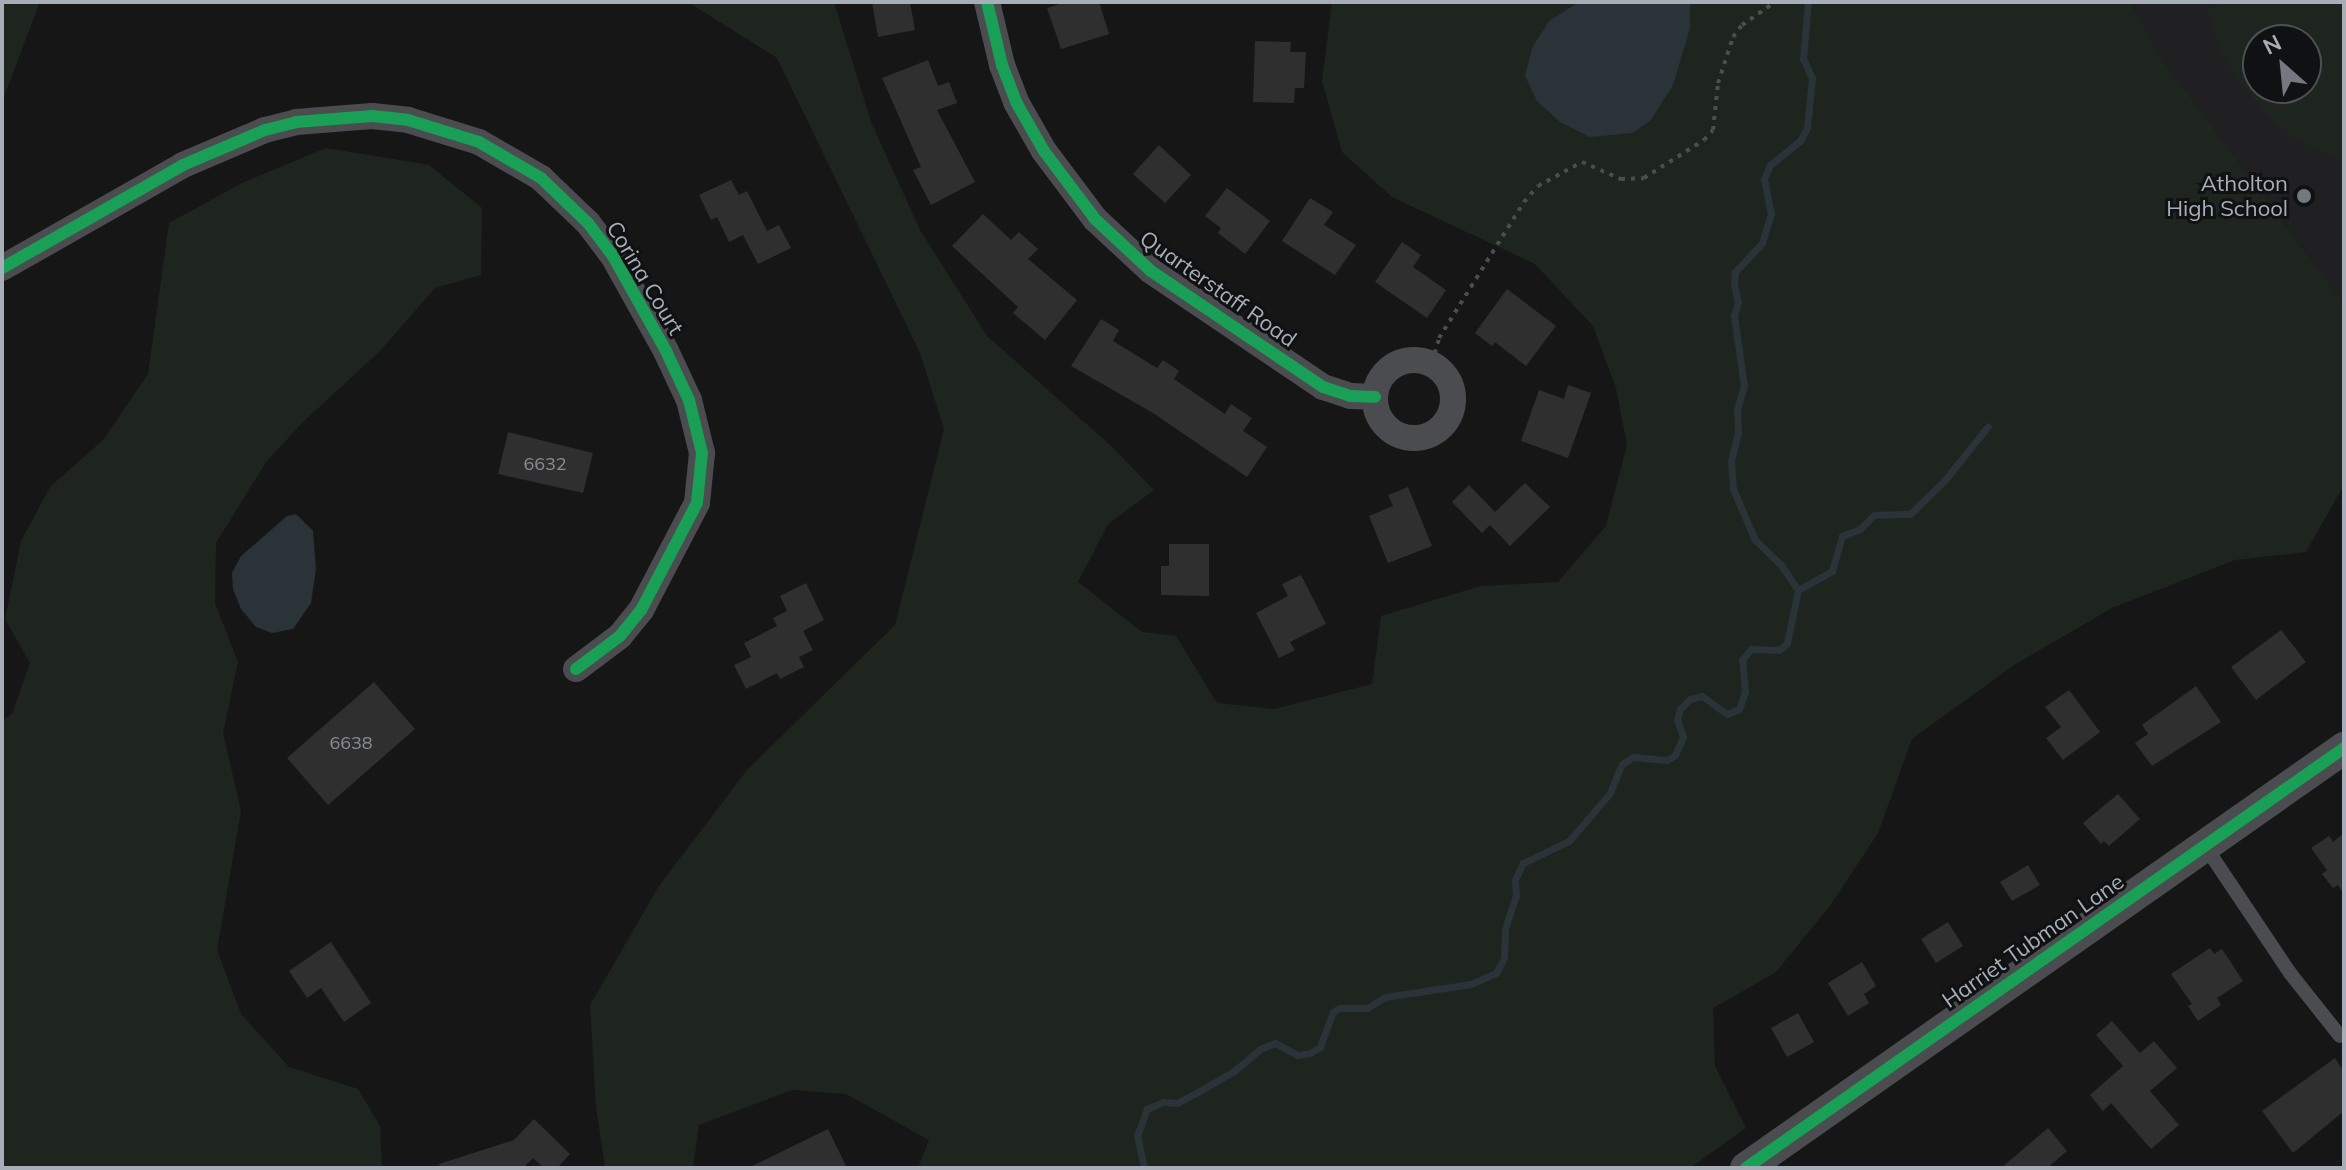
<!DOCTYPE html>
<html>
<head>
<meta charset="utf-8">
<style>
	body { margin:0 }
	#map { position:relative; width:2346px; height:1170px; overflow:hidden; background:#161616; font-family:Mulish,sans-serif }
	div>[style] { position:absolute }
	.built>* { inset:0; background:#202022 }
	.green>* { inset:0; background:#1e251e }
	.water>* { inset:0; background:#293338 }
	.stream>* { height:7px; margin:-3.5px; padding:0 3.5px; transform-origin:3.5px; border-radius:3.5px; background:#293338 }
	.building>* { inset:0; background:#2f2f30 }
	.path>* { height:4px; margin-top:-2px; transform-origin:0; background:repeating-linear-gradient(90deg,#4c4d51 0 4px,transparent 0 10px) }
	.service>* { height:14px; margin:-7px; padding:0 7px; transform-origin:7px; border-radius:7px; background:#4a4c4f }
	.minor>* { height:26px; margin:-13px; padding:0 13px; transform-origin:13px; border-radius:13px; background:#4a4c4f }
	.minor>.ring { margin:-13px; padding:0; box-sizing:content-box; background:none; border:26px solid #4a4c4f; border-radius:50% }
	.tertiary>* { height:32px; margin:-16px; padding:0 16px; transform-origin:16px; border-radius:16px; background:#4a4c4f }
	.cycleway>* { height:12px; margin:-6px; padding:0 6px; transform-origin:6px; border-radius:6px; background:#1a9f57 }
	.dots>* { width:22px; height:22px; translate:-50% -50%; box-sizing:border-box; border:4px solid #101112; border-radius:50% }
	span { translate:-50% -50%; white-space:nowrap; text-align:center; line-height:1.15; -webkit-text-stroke:6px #101112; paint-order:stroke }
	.number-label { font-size:18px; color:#898e95 }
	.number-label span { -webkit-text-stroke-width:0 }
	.poi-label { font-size:22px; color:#a7aeb7 }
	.right { translate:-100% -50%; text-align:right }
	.street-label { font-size:22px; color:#a7aeb7 }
	.frame { position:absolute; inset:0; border:4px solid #a7aeb7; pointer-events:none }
	.north { position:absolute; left:2242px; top:24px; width:80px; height:80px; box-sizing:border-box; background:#101112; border:2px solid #4c5054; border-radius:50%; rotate:333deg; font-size:22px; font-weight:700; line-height:32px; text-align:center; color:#a7aeb7 }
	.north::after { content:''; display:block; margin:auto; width:28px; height:36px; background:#74797f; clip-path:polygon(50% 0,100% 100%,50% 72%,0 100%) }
</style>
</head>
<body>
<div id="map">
	<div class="built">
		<div style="clip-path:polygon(evenodd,2130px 2px,2344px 2px,2344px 303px,2162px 59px,2130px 2px,2258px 40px,2306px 40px,2306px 88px,2258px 88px,2258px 40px)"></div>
	</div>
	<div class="green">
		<div style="clip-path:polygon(2px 2px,40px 2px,2px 102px)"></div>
		<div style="clip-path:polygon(688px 2px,834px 2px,871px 122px,920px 230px,987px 336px,1110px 445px,1154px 490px,1108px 524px,1078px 582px,1142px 632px,1176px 636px,1217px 703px,1274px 709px,1372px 684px,1381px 616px,1481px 586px,1558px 582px,1606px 526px,1627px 445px,1616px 388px,1593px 326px,1535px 264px,1392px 197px,1342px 152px,1322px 81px,1332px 2px,2130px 2px,2162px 59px,2344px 303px,2344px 485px,2306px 552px,2235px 560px,2112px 608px,2014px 665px,1912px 739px,1878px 833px,1830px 906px,1775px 973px,1713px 1008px,1715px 1066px,1746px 1128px,1690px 1168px,918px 1168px,929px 1140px,846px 1094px,792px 1090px,699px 1125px,693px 1168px,605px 1168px,596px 1107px,590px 1005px,659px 886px,747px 770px,895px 625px,944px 429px,920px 353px,777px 58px)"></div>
		<div style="clip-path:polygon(evenodd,2230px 2px,2344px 2px,2344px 162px,2295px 139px,2261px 109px,2234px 73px,2219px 46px,2207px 10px,2230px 2px,2258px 40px,2306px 40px,2306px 88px,2258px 88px,2258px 40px)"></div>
		<div style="clip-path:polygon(326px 148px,429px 165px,482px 208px,481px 275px,435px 288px,380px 351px,303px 422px,266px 462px,216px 543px,215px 603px,238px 662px,223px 733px,241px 811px,217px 950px,241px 1014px,289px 1067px,358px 1089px,380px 1126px,382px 1168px,2px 1168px,2px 721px,12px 714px,30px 663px,5px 619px,21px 541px,50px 487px,104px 439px,148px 374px,169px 223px,242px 183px)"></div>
	</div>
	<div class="water">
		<div style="clip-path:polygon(1579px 2px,1690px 2px,1690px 28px,1673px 85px,1651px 120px,1633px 133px,1590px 137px,1560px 122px,1537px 101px,1525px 76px,1532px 48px,1549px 21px)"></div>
		<div style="clip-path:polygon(296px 514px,313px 531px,316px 569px,311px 603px,293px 629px,272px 633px,256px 627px,241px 609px,233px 589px,232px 573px,241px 556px,287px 516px)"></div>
	</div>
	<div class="stream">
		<div style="left:1798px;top:590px;width:29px;rotate:-124deg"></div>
		<div style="left:1782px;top:566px;width:37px;rotate:-136deg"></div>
		<div style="left:1755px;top:540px;width:56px;rotate:-113.3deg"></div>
		<div style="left:1733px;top:489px;width:28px;rotate:-94deg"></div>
		<div style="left:1731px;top:461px;width:29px;rotate:-76deg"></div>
		<div style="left:1738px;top:433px;width:24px;rotate:-92deg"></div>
		<div style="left:1737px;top:409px;width:24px;rotate:-73deg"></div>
		<div style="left:1744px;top:386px;width:71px;rotate:-98.1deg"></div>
		<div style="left:1734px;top:316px;width:15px;rotate:-74deg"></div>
		<div style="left:1738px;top:302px;width:17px;rotate:-103deg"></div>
		<div style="left:1734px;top:285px;width:13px;rotate:-86deg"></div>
		<div style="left:1735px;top:272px;width:40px;rotate:-47deg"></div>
		<div style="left:1762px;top:243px;width:30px;rotate:-73deg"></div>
		<div style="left:1771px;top:214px;width:36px;rotate:-101deg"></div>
		<div style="left:1764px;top:179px;width:15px;rotate:-67deg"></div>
		<div style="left:1770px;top:165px;width:38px;rotate:-39deg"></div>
		<div style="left:1800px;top:141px;width:15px;rotate:-62deg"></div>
		<div style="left:1807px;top:128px;width:50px;rotate:-84.3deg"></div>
		<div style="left:1812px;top:78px;width:21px;rotate:-115deg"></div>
		<div style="left:1803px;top:59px;width:57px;rotate:-85deg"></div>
		<div style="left:1144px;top:1168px;width:33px;rotate:-102deg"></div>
		<div style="left:1137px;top:1136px;width:29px;rotate:-70deg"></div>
		<div style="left:1147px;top:1109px;width:17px;rotate:-24deg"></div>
		<div style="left:1163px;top:1102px;width:14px;rotate:4deg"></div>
		<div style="left:1177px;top:1103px;width:30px;rotate:-28deg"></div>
		<div style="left:1203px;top:1089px;width:34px;rotate:-30deg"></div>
		<div style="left:1233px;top:1072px;width:35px;rotate:-40deg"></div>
		<div style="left:1260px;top:1049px;width:16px;rotate:-22deg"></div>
		<div style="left:1275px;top:1043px;width:26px;rotate:28deg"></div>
		<div style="left:1298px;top:1055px;width:12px;rotate:-9deg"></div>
		<div style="left:1310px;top:1053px;width:12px;rotate:-31deg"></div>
		<div style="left:1320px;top:1047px;width:37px;rotate:-70deg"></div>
		<div style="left:1333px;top:1012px;width:7px;rotate:-34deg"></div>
		<div style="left:1339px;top:1008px;width:28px"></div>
		<div style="left:1367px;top:1008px;width:21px;rotate:-31deg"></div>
		<div style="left:1385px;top:997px;width:87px;rotate:-8.6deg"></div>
		<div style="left:1471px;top:984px;width:27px;rotate:-24deg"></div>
		<div style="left:1496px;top:973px;width:17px;rotate:-62deg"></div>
		<div style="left:1504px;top:958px;width:29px;rotate:-88deg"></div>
		<div style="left:1505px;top:929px;width:35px;rotate:-72deg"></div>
		<div style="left:1516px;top:896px;width:16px;rotate:-94deg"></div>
		<div style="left:1515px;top:880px;width:19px;rotate:-65deg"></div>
		<div style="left:1523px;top:863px;width:51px;rotate:-25.6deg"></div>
		<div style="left:1569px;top:841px;width:63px;rotate:-49.5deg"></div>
		<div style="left:1610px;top:793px;width:31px;rotate:-68deg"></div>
		<div style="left:1622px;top:764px;width:13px;rotate:-32deg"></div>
		<div style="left:1633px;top:757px;width:34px;rotate:5deg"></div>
		<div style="left:1667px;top:760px;width:9px;rotate:-32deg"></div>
		<div style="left:1675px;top:755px;width:20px;rotate:-66deg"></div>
		<div style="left:1683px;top:737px;width:18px;rotate:-109deg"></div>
		<div style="left:1677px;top:720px;width:11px;rotate:-75deg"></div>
		<div style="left:1680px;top:709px;width:14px;rotate:-45deg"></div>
		<div style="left:1690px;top:699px;width:12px;rotate:-14deg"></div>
		<div style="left:1702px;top:696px;width:31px;rotate:36deg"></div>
		<div style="left:1727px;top:714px;width:13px;rotate:-23deg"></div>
		<div style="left:1739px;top:709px;width:18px;rotate:-71deg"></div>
		<div style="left:1745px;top:692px;width:32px;rotate:-95deg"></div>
		<div style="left:1742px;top:660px;width:14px;rotate:-51deg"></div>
		<div style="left:1751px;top:649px;width:28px;rotate:2deg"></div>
		<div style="left:1779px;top:650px;width:11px;rotate:-41deg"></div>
		<div style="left:1787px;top:643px;width:54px;rotate:-78.3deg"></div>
		<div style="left:1798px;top:590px;width:39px;rotate:-29deg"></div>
		<div style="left:1832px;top:571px;width:36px;rotate:-74deg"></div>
		<div style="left:1842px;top:536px;width:19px;rotate:-21deg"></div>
		<div style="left:1860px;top:529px;width:20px;rotate:-45deg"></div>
		<div style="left:1874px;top:515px;width:36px;rotate:-2deg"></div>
		<div style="left:1910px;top:514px;width:47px;rotate:-44.1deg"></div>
		<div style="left:1944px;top:481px;width:70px;rotate:-51.3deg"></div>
	</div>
	<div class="building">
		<div style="clip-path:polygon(872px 2px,910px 2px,915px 30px,878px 37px)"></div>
		<div style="clip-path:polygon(1066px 2px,1099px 2px,1109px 34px,1061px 49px,1047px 8px)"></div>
		<div style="clip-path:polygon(1255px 41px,1291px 42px,1290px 52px,1306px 52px,1304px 88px,1295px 88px,1294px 103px,1253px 102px)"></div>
		<div style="clip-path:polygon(928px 60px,938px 86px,949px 82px,957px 103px,937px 110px,975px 182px,931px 205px,913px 170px,921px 167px,882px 78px)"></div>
		<div style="clip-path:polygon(1159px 145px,1191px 175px,1165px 203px,1133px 174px)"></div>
		<div style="clip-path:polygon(731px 180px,739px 195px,747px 191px,767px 231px,779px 225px,791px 248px,758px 264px,743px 235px,729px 242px,717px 217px,711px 220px,699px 195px)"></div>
		<div style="clip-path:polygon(1227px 188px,1270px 221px,1245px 254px,1218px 233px,1221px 228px,1205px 216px)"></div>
		<div style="clip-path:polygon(1310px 198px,1333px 212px,1324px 225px,1356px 245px,1335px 275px,1282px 241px)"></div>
		<div style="clip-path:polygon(983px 214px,1011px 240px,1019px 232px,1038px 249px,1028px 259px,1077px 300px,1045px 340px,1013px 313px,1018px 307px,952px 246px)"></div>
		<div style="clip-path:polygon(1402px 242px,1421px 255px,1413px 267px,1446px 290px,1427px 318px,1375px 282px)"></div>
		<div style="clip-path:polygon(1507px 289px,1556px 326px,1526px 366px,1495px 342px,1492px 346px,1475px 333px)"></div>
		<div style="clip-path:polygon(1101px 319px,1119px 330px,1113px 341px,1157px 368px,1163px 360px,1179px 371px,1174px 379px,1225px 414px,1231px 404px,1252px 418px,1243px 431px,1267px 447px,1247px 477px,1153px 413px,1071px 366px)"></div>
		<div style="clip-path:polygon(1568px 385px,1591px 393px,1568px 458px,1521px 441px,1539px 390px,1564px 399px)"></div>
		<div style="clip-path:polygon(508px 432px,593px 453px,583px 493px,498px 474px)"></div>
		<div style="clip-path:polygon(1525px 483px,1550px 507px,1510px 546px,1490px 525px,1482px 533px,1452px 502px,1469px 485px,1495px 512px)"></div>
		<div style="clip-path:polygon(1408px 487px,1432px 546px,1388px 563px,1369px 516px,1393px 506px,1388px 495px)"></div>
		<div style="clip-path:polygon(1169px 544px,1209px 544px,1209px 596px,1161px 595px,1161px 566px,1169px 566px)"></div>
		<div style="clip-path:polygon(1301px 575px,1326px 624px,1290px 642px,1295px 650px,1279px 658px,1256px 613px,1288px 596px,1282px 584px)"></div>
		<div style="clip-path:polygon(806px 583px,824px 620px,803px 631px,813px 650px,799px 657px,804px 667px,780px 679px,777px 673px,746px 689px,734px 665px,751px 657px,744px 643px,777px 626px,773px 618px,787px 611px,780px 596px)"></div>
		<div style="clip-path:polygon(2281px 630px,2306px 662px,2256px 700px,2231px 667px)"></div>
		<div style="clip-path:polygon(374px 682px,415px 729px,328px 805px,287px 758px)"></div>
		<div style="clip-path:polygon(2196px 686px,2221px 722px,2152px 766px,2135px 743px,2148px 734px,2142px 725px)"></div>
		<div style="clip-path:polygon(2069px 690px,2100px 732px,2063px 760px,2046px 738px,2061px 727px,2045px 707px)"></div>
		<div style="clip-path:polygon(2118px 794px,2140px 819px,2109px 846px,2104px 841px,2101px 844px,2083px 823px)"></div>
		<div style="clip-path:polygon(2344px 833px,2344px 894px,2338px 885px,2333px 888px,2322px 874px,2327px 870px,2311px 848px,2329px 836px,2333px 842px)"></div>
		<div style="clip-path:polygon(2028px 865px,2040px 885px,2012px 901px,2000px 882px)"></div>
		<div style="clip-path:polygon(1948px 922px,1963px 946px,1936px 963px,1921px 939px)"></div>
		<div style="clip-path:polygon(331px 942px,371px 1003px,344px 1022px,321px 988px,307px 998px,289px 971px)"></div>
		<div style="clip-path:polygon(2210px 948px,2214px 954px,2222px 949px,2243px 981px,2217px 998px,2221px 1005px,2198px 1021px,2188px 1006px,2192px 1004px,2171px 974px)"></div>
		<div style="clip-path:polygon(1862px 962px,1876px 986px,1864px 994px,1869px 1003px,1848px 1016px,1828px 983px)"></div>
		<div style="clip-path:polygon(1798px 1013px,1814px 1042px,1787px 1057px,1771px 1028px)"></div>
		<div style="clip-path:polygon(2112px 1021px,2140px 1053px,2154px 1041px,2177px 1068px,2150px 1091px,2179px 1125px,2151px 1149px,2111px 1103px,2103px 1111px,2090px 1095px,2123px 1066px,2096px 1035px)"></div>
		<div style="clip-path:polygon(2335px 1058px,2344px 1072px,2344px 1111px,2293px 1153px,2262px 1111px)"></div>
		<div style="clip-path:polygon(534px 1119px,570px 1154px,557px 1168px,544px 1168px,533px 1158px,523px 1168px,440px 1168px,439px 1164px,514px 1140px)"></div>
		<div style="clip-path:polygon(2048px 1128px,2067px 1151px,2047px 1168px,2001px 1168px)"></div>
		<div style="clip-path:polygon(828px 1129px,847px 1168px,748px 1168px)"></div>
	</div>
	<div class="path">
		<div style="left:1432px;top:363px;width:26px;rotate:-74deg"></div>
		<div style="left:1439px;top:338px;width:160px;rotate:-58deg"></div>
		<div style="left:1524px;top:202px;width:21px;rotate:-49deg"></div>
		<div style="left:1538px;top:186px;width:50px;rotate:-28.6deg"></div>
		<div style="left:1582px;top:162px;width:43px;rotate:23.6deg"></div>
		<div style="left:1621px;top:179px;width:23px;rotate:-2deg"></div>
		<div style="left:1644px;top:178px;width:71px;rotate:-32.3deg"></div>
		<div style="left:1704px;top:140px;width:13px;rotate:-48deg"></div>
		<div style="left:1713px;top:130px;width:47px;rotate:-83.9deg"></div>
		<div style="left:1718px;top:83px;width:48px;rotate:-71.9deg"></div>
		<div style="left:1733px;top:37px;width:15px;rotate:-53deg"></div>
		<div style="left:1742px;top:25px;width:40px;rotate:-34.9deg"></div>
	</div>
	<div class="service">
		<div style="left:2205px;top:846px;width:153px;rotate:56.2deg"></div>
		<div style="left:2290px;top:973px;width:80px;rotate:51.6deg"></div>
	</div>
	<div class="minor">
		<div style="left:987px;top:2px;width:65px;rotate:76.6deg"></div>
		<div style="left:1002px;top:65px;width:40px;rotate:69deg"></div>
		<div style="left:1016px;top:102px;width:56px;rotate:60.3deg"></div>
		<div style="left:1044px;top:151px;width:85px;rotate:53.1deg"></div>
		<div style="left:1095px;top:219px;width:76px;rotate:42.9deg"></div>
		<div style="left:1151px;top:271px;width:207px;rotate:34deg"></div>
		<div style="left:1323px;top:387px;width:28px;rotate:18deg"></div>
		<div style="left:1350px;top:396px;width:25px;rotate:2deg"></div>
		<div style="left:2px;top:268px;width:208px;rotate:-29.6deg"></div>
		<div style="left:183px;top:165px;width:89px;rotate:-23.1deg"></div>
		<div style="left:265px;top:130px;width:32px;rotate:-14deg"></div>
		<div style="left:296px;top:122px;width:76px;rotate:-4.5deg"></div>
		<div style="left:372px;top:116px;width:36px;rotate:6deg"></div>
		<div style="left:408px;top:120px;width:74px;rotate:17.2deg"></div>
		<div style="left:479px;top:142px;width:72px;rotate:30.1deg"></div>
		<div style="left:541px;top:178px;width:65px;rotate:43.8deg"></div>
		<div style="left:588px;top:223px;width:41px;rotate:52.9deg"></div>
		<div style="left:613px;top:256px;width:109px;rotate:60.8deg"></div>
		<div style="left:666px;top:351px;width:54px;rotate:64.9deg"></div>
		<div style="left:689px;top:400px;width:55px;rotate:76.2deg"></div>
		<div style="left:702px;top:453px;width:50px;rotate:95.7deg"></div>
		<div style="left:697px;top:503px;width:121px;rotate:117.6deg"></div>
		<div style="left:641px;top:610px;width:33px;rotate:129deg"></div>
		<div style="left:620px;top:636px;width:55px;rotate:143.1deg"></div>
		<div class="ring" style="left:1375px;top:360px;width:52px;height:52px"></div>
	</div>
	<div class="tertiary">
		<div style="left:1746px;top:1168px;width:731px;rotate:-35.08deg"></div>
	</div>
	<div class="cycleway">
		<div style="left:987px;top:2px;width:65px;rotate:76.6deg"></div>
		<div style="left:1002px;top:65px;width:40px;rotate:69deg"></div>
		<div style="left:1016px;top:102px;width:56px;rotate:60.3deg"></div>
		<div style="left:1044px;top:151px;width:85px;rotate:53.1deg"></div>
		<div style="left:1095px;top:219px;width:76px;rotate:42.9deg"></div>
		<div style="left:1151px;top:271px;width:207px;rotate:34deg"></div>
		<div style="left:1323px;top:387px;width:28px;rotate:18deg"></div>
		<div style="left:1350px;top:396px;width:25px;rotate:2deg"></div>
		<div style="left:2px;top:268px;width:208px;rotate:-29.6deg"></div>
		<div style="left:183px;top:165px;width:89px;rotate:-23.1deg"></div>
		<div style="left:265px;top:130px;width:32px;rotate:-14deg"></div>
		<div style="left:296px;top:122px;width:76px;rotate:-4.5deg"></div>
		<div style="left:372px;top:116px;width:36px;rotate:6deg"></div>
		<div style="left:408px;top:120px;width:74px;rotate:17.2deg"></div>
		<div style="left:479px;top:142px;width:72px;rotate:30.1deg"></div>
		<div style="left:541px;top:178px;width:65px;rotate:43.8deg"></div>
		<div style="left:588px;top:223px;width:41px;rotate:52.9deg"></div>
		<div style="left:613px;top:256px;width:109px;rotate:60.8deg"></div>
		<div style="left:666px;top:351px;width:54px;rotate:64.9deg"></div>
		<div style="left:689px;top:400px;width:55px;rotate:76.2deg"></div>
		<div style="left:702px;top:453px;width:50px;rotate:95.7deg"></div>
		<div style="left:697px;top:503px;width:121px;rotate:117.6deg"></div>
		<div style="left:641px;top:610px;width:33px;rotate:129deg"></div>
		<div style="left:620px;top:636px;width:55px;rotate:143.1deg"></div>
		<div style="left:1746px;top:1168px;width:731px;rotate:-35.08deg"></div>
	</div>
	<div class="dots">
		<div style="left:2304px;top:196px;background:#74797f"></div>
	</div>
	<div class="number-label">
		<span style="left:545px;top:464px">6632</span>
		<span style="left:351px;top:743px">6638</span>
	</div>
	<div class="poi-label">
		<span class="right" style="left:2288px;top:196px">Atholton<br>High School</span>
	</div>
	<div class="street-label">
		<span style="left:645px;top:278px;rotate:59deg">Corina Court</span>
		<span style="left:1218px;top:289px;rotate:35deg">Quarterstaff Road</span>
		<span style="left:2033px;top:941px;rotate:-35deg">Harriet Tubman Lane</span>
	</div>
	<div class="frame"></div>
	<div class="north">N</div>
</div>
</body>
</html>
